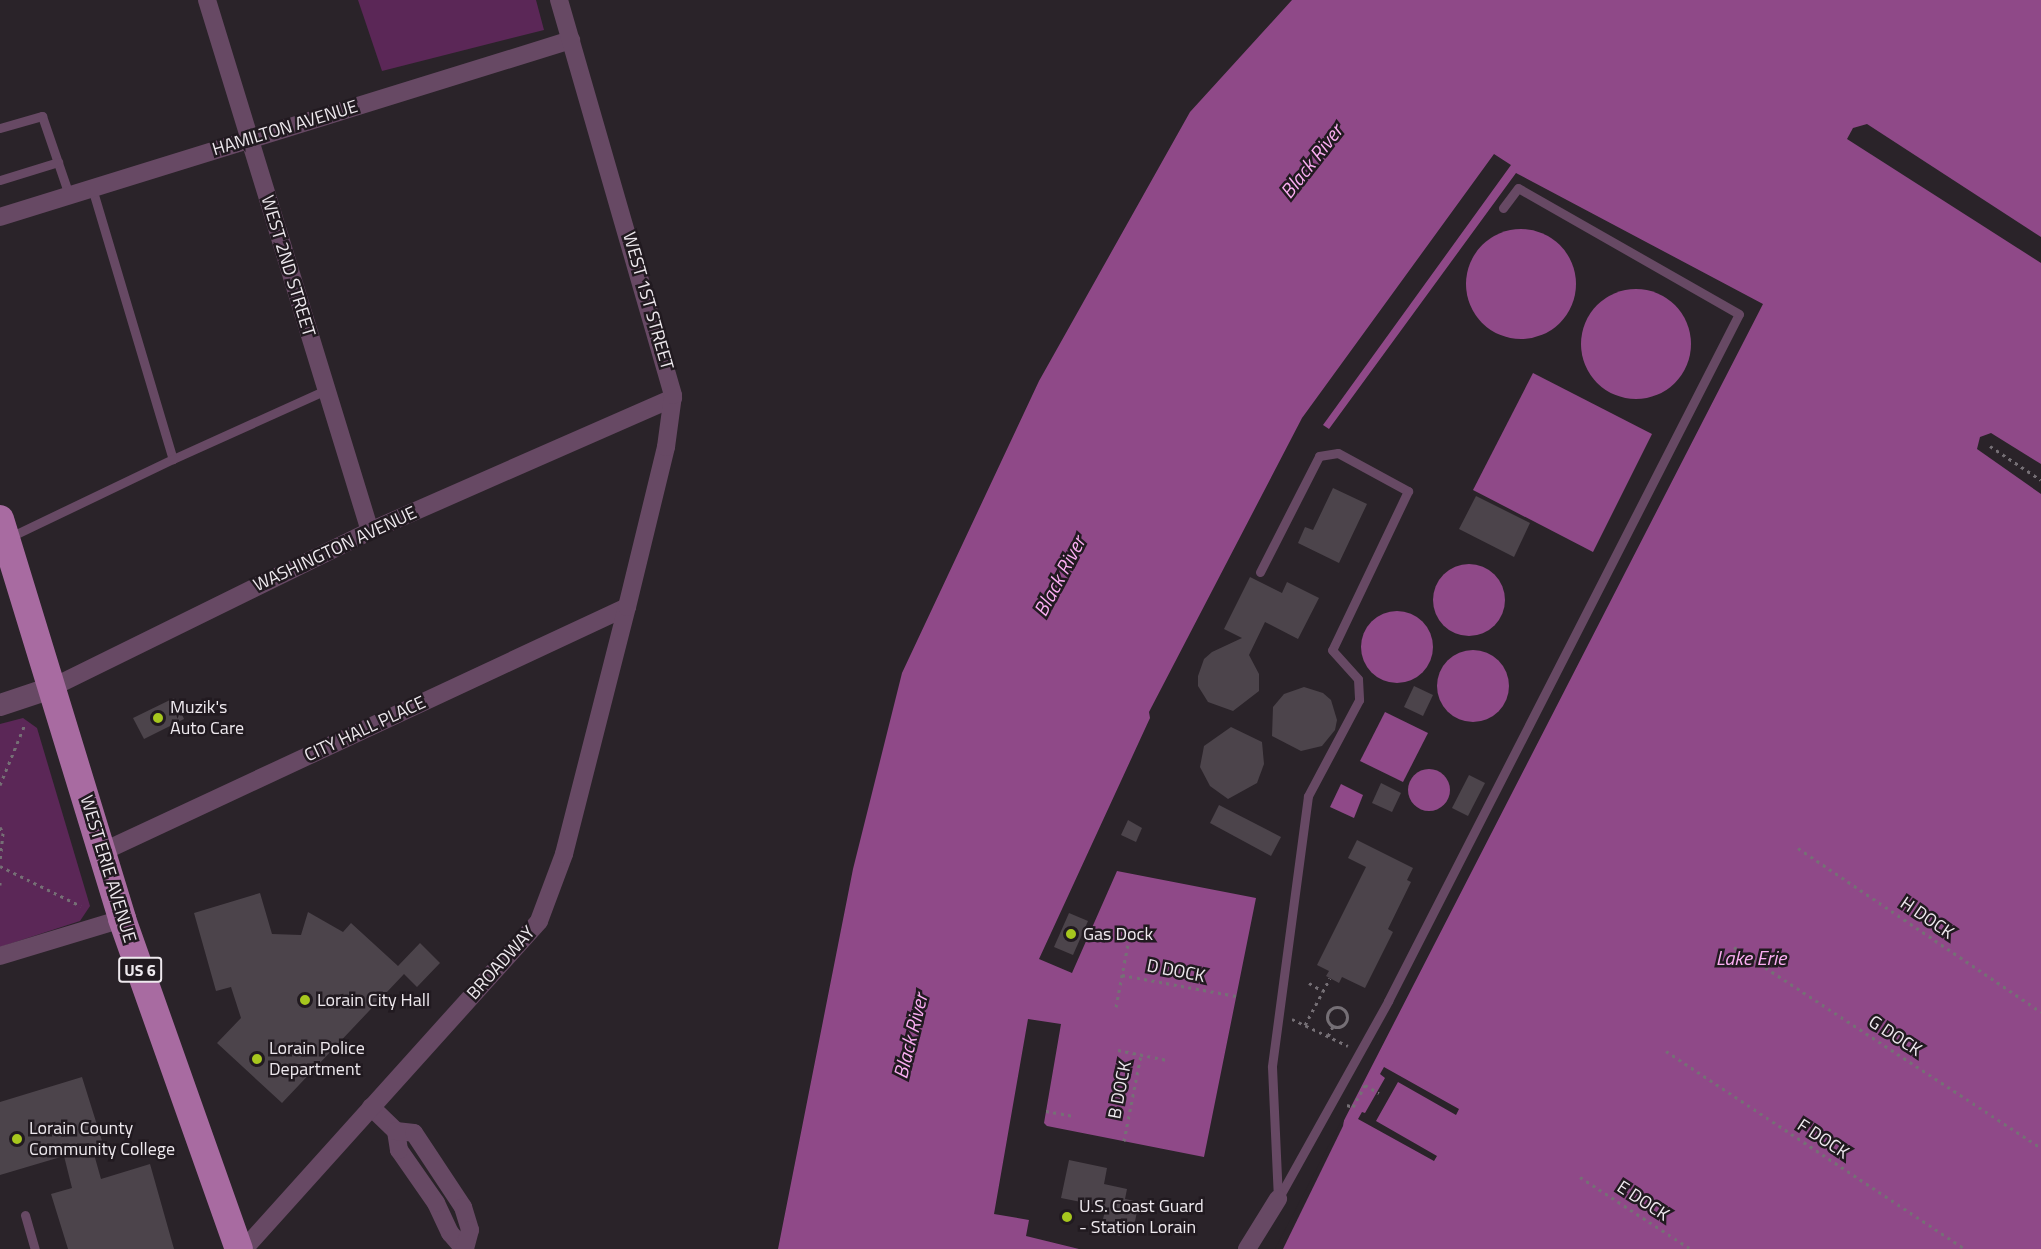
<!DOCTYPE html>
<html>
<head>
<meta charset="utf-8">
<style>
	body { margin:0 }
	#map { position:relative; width:2041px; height:1249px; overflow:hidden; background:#2a2329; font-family:"Titillium Web",sans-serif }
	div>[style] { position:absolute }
	.green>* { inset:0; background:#5b2757 }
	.water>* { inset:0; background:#8f4988 }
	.round { border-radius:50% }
	.pier>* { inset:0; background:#2a2329 }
	.building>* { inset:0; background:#4c444b }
	.path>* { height:3px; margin-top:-1.5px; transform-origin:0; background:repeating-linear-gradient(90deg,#756f75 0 3px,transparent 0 7.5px) }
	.path>.ring { margin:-1.5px; padding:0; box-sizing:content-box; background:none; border:3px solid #756f75; border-radius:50% }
	.service>* { height:9px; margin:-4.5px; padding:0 4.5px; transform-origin:4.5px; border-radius:4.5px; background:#674964 }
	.minor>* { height:18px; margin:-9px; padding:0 9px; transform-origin:9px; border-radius:9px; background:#674964 }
	.tertiary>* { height:22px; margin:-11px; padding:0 11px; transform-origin:11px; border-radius:11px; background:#674964 }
	.primary>* { height:28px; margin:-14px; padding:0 14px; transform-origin:14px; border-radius:14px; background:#a86ba1 }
	.dots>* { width:16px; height:16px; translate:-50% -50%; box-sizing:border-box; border:3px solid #211a20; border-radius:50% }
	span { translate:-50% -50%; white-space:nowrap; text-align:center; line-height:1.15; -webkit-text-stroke:5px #211a20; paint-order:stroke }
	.shield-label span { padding:2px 4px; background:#211a20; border:2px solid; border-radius:4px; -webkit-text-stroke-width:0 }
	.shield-label { font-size:16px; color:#eee9ee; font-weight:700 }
	.street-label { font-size:18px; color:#eee9ee }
	.poi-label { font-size:18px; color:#eee9ee }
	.left { translate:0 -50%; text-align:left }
	.water-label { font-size:20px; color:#fbaef2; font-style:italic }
</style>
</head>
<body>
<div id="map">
	<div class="green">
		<div style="clip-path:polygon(358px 0,536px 0,544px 30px,382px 71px)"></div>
		<div style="clip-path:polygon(23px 718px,37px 728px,90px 906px,80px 921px,0 947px,0 724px)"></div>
	</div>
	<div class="water">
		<div style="clip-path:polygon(1292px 0,2041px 0,2041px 1249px,1278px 1249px,1763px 304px,1516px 173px,1329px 429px,1323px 425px,1511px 165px,1494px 154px,1302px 418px,1149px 712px,1150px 718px,1039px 959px,1072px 973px,1117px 871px,1256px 898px,1204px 1157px,1047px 1126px,1044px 1123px,1061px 1024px,1028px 1019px,994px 1214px,1029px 1220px,1026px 1236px,1079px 1249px,778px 1249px,853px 869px,902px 673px,1039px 381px,1190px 112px)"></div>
		<div class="round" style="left:1466px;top:229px;width:110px;height:110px"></div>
		<div class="round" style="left:1581px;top:289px;width:110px;height:110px"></div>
		<div style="clip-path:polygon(1533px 373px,1652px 434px,1593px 552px,1473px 490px)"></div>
		<div class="round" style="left:1433px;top:564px;width:72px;height:72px"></div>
		<div class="round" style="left:1361px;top:611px;width:72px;height:72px"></div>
		<div class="round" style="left:1437px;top:650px;width:72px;height:72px"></div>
		<div style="clip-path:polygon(1385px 712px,1428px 733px,1403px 782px,1360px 761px)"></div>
		<div class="round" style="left:1408px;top:769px;width:42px;height:42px"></div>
		<div style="clip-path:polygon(1341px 784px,1363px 795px,1354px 818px,1330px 807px)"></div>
	</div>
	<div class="pier">
		<div style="clip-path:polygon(1867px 124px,2041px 237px,2041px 263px,1847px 139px,1853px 128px)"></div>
		<div style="clip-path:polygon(1991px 433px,2041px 464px,2041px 494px,1977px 449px,1980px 437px)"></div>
		<div style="clip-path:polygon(1384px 1067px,1459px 1109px,1456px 1115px,1398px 1082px,1376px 1121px,1437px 1156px,1434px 1161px,1358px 1119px,1362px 1112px,1365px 1113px,1385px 1078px,1380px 1074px)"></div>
		<div style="clip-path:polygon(1345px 1114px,1343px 1126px,1283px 1249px,1275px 1249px)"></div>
	</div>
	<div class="building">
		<div style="clip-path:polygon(1333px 488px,1367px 504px,1339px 563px,1298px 543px,1305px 527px,1313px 530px)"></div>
		<div style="clip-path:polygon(1476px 496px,1530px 523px,1514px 557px,1459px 529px)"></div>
		<div style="clip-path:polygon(1250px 577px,1282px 593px,1287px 582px,1319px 598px,1298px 639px,1265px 622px,1249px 655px,1259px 674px,1259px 691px,1233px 711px,1208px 702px,1198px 686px,1198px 676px,1204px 659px,1212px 652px,1242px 638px,1224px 629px)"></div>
		<div style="clip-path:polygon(1414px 686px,1433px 695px,1423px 716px,1404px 707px)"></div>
		<div style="clip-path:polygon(1304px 687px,1323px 693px,1331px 700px,1337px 720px,1335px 730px,1322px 746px,1301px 751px,1272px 736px,1273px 707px,1284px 694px)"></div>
		<div style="clip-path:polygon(174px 698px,184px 719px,144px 739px,133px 718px)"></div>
		<div style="clip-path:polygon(1231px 727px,1262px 742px,1264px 764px,1257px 783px,1228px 799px,1210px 786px,1200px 767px,1204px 746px)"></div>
		<div style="clip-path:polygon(1469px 775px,1485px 783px,1468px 816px,1452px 808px)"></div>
		<div style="clip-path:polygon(1381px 783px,1401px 793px,1392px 812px,1372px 803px)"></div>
		<div style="clip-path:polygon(1219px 805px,1281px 837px,1271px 856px,1210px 823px)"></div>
		<div style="clip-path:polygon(1128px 820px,1142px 828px,1136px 842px,1121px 835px)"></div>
		<div style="clip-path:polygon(1357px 840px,1413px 868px,1407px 880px,1411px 882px,1388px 929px,1393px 932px,1365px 988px,1342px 977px,1339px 983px,1326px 976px,1329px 971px,1317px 965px,1366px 867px,1348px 858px)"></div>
		<div style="clip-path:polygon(260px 893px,272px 934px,301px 935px,308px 912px,343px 932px,351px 923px,398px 966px,420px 943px,440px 963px,417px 987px,404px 974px,282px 1103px,217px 1043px,241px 1018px,231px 987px,216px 991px,194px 913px)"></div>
		<div style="clip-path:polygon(1069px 913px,1088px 921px,1073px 955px,1054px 947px)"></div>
		<div style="clip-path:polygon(82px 1077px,103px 1144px,92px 1147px,101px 1179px,150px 1164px,174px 1249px,68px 1249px,51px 1194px,72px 1188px,64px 1156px,0 1175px,0 1102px)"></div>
		<div style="clip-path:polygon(1069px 1160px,1107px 1168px,1104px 1184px,1127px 1189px,1125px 1199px,1139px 1202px,1133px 1231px,1122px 1229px,1120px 1236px,1100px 1231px,1106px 1207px,1061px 1198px)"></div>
	</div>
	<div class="path">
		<div style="left:1990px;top:446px;width:61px;rotate:33.7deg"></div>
		<div style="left:0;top:785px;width:66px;rotate:-67.7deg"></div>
		<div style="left:0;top:827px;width:7px;rotate:63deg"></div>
		<div style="left:3px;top:833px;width:28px;rotate:96deg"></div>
		<div style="left:1798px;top:848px;width:293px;rotate:34deg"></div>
		<div style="left:0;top:866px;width:90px;rotate:26.3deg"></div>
		<div style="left:0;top:882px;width:3px;rotate:90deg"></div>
		<div style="left:1734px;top:947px;width:367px;rotate:33.2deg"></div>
		<div style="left:1122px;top:975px;width:116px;rotate:10.4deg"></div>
		<div style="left:1309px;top:983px;width:16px;rotate:30deg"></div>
		<div style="left:1116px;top:1007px;width:64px;rotate:-79.2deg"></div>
		<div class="ring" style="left:1327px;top:1007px;width:17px;height:17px"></div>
		<div style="left:1292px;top:1019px;width:62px;rotate:25.7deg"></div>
		<div style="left:1305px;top:1025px;width:53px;rotate:-62deg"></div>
		<div style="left:1328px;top:1036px;width:11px;rotate:-63deg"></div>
		<div style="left:1118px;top:1050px;width:50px;rotate:11.5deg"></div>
		<div style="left:1666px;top:1051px;width:359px;rotate:33.5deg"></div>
		<div style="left:1347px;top:1105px;width:6px;rotate:18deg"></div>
		<div style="left:1353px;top:1107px;width:25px;rotate:-61deg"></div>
		<div style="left:1365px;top:1085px;width:16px;rotate:30deg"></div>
		<div style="left:1046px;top:1111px;width:27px;rotate:10deg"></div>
		<div style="left:1124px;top:1141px;width:89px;rotate:-78.9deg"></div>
		<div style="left:1580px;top:1177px;width:132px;rotate:33deg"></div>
	</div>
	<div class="service">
		<div style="left:0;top:128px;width:44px;rotate:-15.9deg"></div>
		<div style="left:42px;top:116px;width:83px;rotate:71.1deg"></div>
		<div style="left:0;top:180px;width:61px;rotate:-17.2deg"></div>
		<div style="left:92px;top:188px;width:283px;rotate:73.4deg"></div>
		<div style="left:173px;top:459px;width:168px;rotate:-24.3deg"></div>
		<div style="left:10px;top:537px;width:181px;rotate:-25.6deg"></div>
		<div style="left:1260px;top:572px;width:130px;rotate:-63deg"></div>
		<div style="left:1319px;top:456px;width:19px;rotate:-9deg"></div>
		<div style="left:1338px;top:453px;width:80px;rotate:28.5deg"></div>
		<div style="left:1408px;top:491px;width:176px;rotate:115.5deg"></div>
		<div style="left:1332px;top:650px;width:39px;rotate:48deg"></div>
		<div style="left:1358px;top:679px;width:21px;rotate:87deg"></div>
		<div style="left:1359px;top:700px;width:109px;rotate:118deg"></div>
		<div style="left:1308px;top:796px;width:273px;rotate:97.6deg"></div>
		<div style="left:1272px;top:1067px;width:132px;rotate:87.4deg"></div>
		<div style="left:1278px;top:1199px;width:227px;rotate:-60.9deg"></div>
		<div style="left:1388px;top:1001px;width:771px;rotate:-62.94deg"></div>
		<div style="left:1739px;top:314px;width:254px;rotate:-150.3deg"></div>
		<div style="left:1518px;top:188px;width:25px;rotate:127deg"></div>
		<div style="left:25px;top:1215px;width:35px;rotate:74deg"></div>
	</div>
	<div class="minor">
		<div style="left:207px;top:0;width:555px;rotate:72.94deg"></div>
		<div style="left:0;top:217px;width:598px;rotate:-17.22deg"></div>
		<div style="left:51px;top:688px;width:356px;rotate:-26.2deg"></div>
		<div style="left:370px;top:531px;width:331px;rotate:-23.7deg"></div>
		<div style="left:102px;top:852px;width:579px;rotate:-25.02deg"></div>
		<div style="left:0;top:956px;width:127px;rotate:-16.9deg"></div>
		<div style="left:371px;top:1107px;width:35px;rotate:44deg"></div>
		<div style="left:244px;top:1249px;width:441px;rotate:-48deg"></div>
		<div style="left:539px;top:921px;width:72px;rotate:-69.5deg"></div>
		<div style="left:564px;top:854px;width:255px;rotate:-75.7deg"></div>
		<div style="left:627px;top:607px;width:165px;rotate:-76.3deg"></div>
		<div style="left:666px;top:447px;width:52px;rotate:-82.3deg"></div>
		<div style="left:673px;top:395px;width:411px;rotate:-106.1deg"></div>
		<div style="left:464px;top:1249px;width:21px;rotate:-131deg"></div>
		<div style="left:450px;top:1233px;width:33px;rotate:-115deg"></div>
		<div style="left:436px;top:1203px;width:65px;rotate:-124.9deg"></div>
		<div style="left:399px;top:1150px;width:19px;rotate:-99deg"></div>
		<div style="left:396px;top:1131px;width:18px;rotate:6deg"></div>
		<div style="left:414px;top:1133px;width:89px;rotate:56.5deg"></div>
		<div style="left:463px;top:1207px;width:24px;rotate:73deg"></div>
		<div style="left:470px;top:1230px;width:20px;rotate:105deg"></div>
		<div style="left:1247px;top:1249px;width:59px;rotate:-58.2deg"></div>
	</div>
	<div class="tertiary">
		<div style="left:0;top:705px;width:54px;rotate:-18.4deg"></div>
	</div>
	<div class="primary">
		<div style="left:0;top:519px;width:418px;rotate:73deg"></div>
		<div style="left:122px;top:919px;width:350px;rotate:70.5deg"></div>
	</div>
	<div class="dots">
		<div style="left:158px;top:718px;background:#a7c71e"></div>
		<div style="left:1071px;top:934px;background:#a7c71e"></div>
		<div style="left:305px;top:1000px;background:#a7c71e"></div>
		<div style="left:257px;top:1059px;background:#a7c71e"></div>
		<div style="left:17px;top:1139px;background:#a7c71e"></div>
		<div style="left:1067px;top:1217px;background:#a7c71e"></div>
	</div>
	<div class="shield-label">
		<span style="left:140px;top:970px">US 6</span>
	</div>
	<div class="street-label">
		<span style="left:285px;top:128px;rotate:-17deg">HAMILTON AVENUE</span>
		<span style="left:288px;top:266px;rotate:73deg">WEST 2ND STREET</span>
		<span style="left:648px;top:301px;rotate:74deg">WEST 1ST STREET</span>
		<span style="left:335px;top:549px;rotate:-25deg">WASHINGTON AVENUE</span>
		<span style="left:365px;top:729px;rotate:-25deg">CITY HALL PLACE</span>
		<span style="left:108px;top:869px;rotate:73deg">WEST ERIE AVENUE</span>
		<span style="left:1927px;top:918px;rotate:34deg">H DOCK</span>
		<span style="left:501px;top:963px;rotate:-48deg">BROADWAY</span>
		<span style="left:1176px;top:971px;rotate:11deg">D DOCK</span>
		<span style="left:1895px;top:1036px;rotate:33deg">G DOCK</span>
		<span style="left:1120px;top:1090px;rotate:-79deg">B DOCK</span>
		<span style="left:1823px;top:1139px;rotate:33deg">F DOCK</span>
		<span style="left:1643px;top:1201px;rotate:33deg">E DOCK</span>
	</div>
	<div class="poi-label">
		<span class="left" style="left:170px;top:718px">Muzik's<br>Auto Care</span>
		<span class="left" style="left:1083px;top:934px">Gas Dock</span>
		<span class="left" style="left:317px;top:1000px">Lorain City Hall</span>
		<span class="left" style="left:269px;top:1059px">Lorain Police<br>Department</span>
		<span class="left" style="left:29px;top:1139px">Lorain County<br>Community College</span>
		<span class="left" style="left:1079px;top:1217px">U.S. Coast Guard<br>- Station Lorain</span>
	</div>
	<div class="water-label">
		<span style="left:1311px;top:161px;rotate:-52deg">Black River</span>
		<span style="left:1059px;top:576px;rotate:-62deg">Black River</span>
		<span style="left:1751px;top:957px">Lake Erie</span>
		<span style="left:910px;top:1036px;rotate:-76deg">Black River</span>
	</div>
</div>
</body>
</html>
